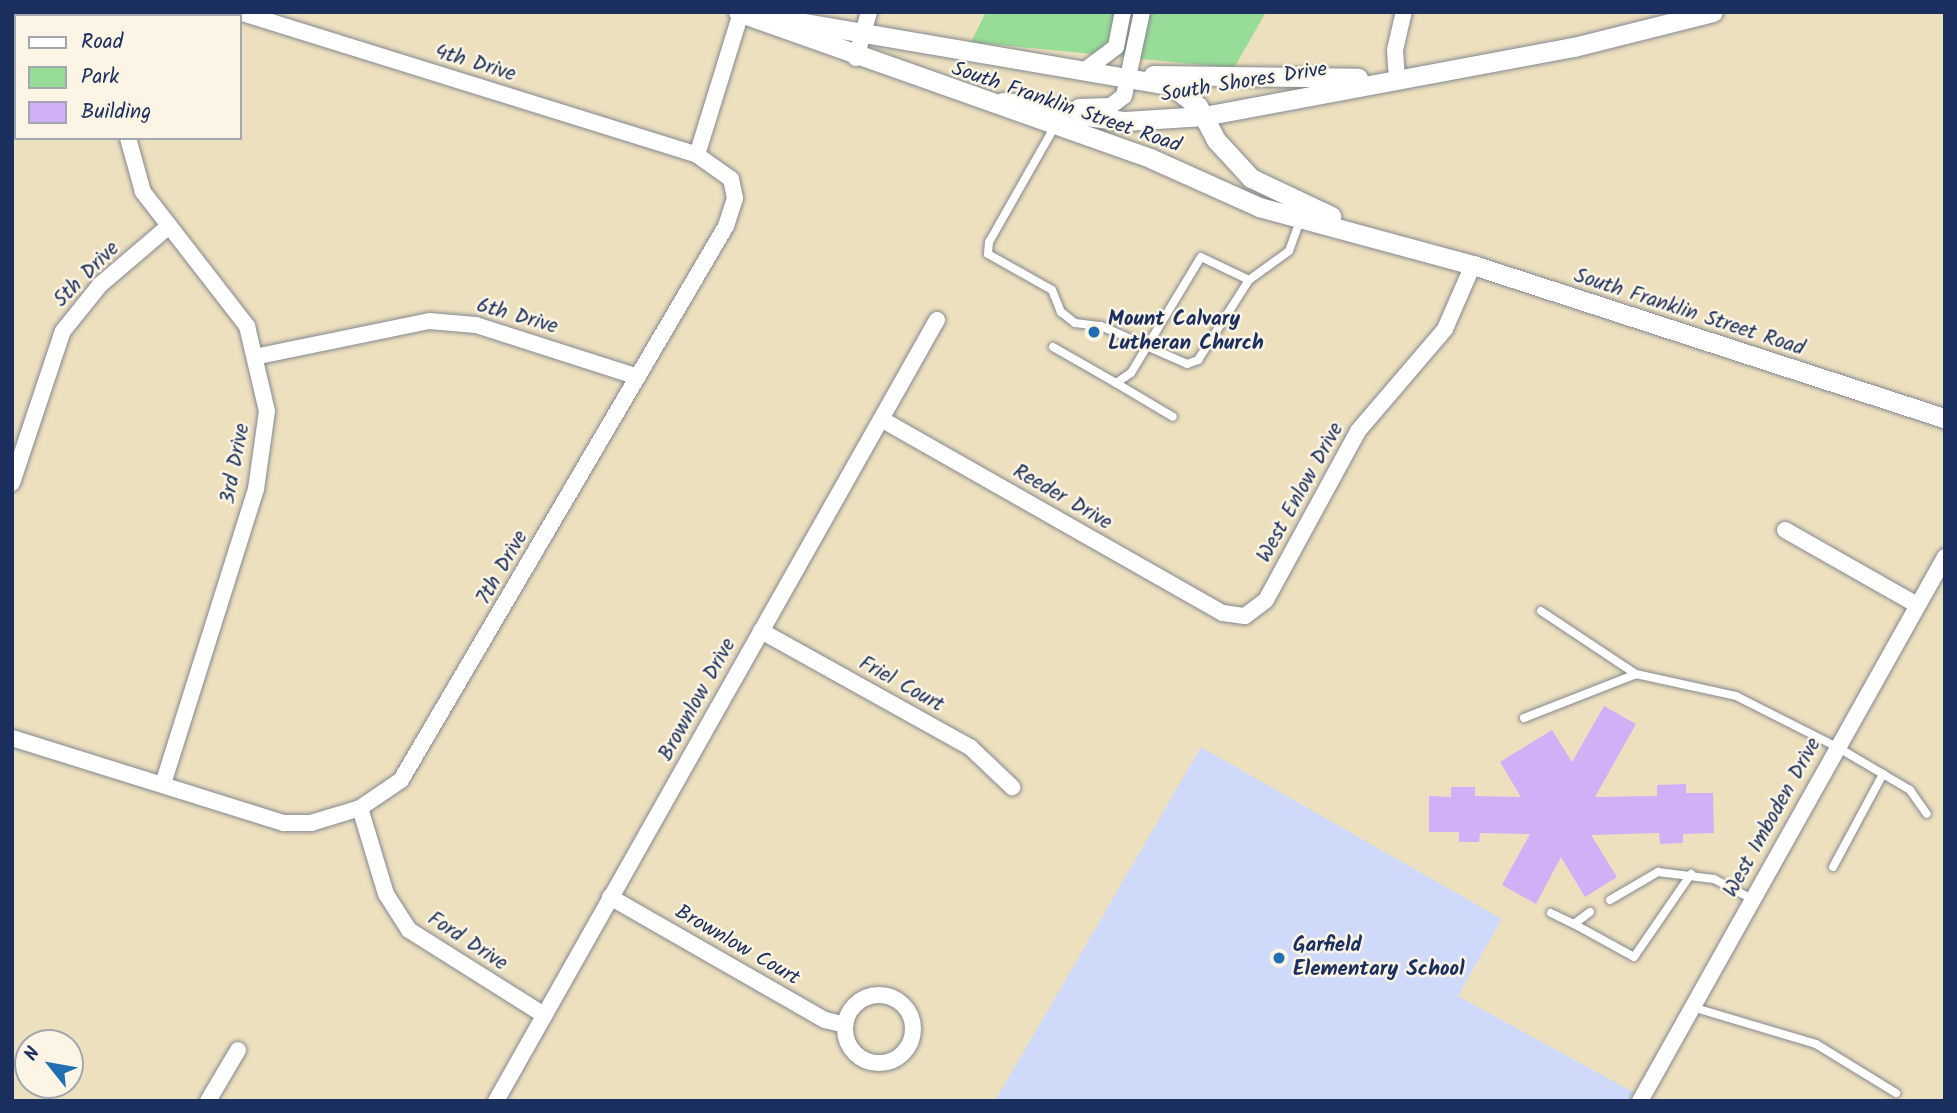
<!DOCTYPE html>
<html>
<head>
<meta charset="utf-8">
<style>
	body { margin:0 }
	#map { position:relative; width:1957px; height:1113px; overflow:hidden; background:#ede0bf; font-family:Kalam,sans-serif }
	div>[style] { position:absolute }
	.built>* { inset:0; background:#cfdafa }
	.green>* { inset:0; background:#97dd97 }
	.building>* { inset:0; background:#d0b1f8 }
	.roads { filter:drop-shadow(0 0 2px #84888e) drop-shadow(0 0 2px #84888e) }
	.service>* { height:8px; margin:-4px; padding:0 4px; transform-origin:4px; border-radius:4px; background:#fff }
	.minor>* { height:16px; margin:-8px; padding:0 8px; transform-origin:8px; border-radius:8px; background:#fff }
	.minor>.ring { margin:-8px; padding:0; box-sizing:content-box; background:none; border:16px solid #fff; border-radius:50% }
	.tertiary>* { height:19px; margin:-9.5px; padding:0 9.5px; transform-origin:9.5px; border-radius:9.5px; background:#fff }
	.dots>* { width:19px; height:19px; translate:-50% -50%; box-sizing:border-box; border:4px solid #fcf5e5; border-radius:50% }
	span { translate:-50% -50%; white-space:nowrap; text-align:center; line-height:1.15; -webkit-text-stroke:5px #fcf5e5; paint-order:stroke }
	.street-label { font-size:21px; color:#1b2f5e }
	.poi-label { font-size:21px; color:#1b2f5e; font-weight:700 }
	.left { translate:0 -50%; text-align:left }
	.frame { position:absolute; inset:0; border:14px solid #1b2f5e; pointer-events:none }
	.legend { position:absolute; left:14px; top:14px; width:228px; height:126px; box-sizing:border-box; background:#fcf5e5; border:2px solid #a2a6af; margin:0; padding:9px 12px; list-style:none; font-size:21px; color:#1b2f5e }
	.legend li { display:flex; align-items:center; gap:14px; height:35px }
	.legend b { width:35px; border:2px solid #a2a6af }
	.north { position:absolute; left:14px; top:1029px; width:70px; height:70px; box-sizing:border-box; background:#fcf5e5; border:2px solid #a2a6af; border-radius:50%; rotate:301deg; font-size:19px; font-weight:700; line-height:28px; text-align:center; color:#1b2f5e }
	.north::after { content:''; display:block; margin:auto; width:24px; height:32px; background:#1f6fb2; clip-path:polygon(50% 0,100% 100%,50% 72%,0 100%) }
</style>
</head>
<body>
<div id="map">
	<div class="built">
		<div style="clip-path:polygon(1201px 747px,1502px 919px,1458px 996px,1633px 1092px,1628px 1101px,995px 1101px)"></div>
	</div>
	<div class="green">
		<div style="clip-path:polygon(986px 12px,1266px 12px,1234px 68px,971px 42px)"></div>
	</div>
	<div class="building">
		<div style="clip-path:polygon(1604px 706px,1636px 724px,1595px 797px,1657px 796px,1657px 785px,1686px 784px,1686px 793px,1713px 793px,1714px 833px,1683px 834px,1683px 843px,1660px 844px,1659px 833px,1591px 835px,1617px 877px,1585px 897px,1561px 857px,1536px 904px,1502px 885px,1530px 834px,1480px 833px,1479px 842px,1459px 842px,1459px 832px,1429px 832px,1429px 796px,1451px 797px,1451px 787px,1475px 787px,1475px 796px,1521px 797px,1500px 762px,1552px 730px,1572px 762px)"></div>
	</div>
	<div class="roads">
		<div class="service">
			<div style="left:1055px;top:126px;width:133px;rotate:119.6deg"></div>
			<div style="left:989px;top:242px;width:12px;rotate:95deg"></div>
			<div style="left:988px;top:254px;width:73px;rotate:29.4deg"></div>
			<div style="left:1052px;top:290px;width:24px;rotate:68deg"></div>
			<div style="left:1061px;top:312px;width:18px;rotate:38deg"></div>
			<div style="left:1075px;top:323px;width:26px;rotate:7deg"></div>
			<div style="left:1101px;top:326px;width:94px;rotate:23.8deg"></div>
			<div style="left:1187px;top:364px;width:12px;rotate:-20deg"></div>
			<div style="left:1198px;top:360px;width:95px;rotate:-57.5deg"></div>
			<div style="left:1249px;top:280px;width:49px;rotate:-35.9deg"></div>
			<div style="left:1289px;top:251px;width:33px;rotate:-70deg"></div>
			<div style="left:1053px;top:347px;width:73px;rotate:29.7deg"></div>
			<div style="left:1116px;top:383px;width:18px;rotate:-34deg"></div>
			<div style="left:1131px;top:373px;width:135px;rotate:-58.9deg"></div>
			<div style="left:1201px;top:257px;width:53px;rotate:25.6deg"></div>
			<div style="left:1116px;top:383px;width:66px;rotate:30.8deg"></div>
			<div style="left:1541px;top:611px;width:114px;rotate:33.6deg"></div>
			<div style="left:1636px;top:674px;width:102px;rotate:12.4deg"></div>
			<div style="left:1736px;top:696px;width:113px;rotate:26.8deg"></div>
			<div style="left:1837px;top:747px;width:85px;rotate:30.5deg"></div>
			<div style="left:1910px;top:790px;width:29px;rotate:55deg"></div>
			<div style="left:1524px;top:718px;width:120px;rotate:-21.4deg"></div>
			<div style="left:1833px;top:867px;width:106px;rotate:-61.7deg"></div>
			<div style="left:1610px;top:900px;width:56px;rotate:-30.3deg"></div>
			<div style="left:1658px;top:872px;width:56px;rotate:7.1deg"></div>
			<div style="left:1714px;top:879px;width:43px;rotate:27.8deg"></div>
			<div style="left:1551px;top:913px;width:25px;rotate:26deg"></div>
			<div style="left:1574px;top:924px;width:20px;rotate:-37deg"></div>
			<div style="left:1574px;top:924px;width:68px;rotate:28.8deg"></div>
			<div style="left:1634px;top:957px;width:101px;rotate:-55.5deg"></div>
			<div style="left:1692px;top:1007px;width:129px;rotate:16.6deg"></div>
			<div style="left:1816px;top:1044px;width:94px;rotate:31.5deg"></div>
		</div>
		<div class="minor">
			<div style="left:239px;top:12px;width:480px;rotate:17.3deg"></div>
			<div style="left:148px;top:16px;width:4px;rotate:-76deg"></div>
			<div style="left:856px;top:58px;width:48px;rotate:-74.2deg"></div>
			<div style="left:1088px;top:68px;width:35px;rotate:-37deg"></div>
			<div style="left:1116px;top:47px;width:36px;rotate:-79deg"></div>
			<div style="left:1397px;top:79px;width:29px;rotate:-94deg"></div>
			<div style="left:1395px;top:50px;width:39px;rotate:-77deg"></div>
			<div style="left:1003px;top:101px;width:51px;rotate:5.6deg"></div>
			<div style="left:1079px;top:107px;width:32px;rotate:-2deg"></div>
			<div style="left:1111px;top:106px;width:16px;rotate:-38deg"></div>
			<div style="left:1124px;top:96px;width:86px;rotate:-77.9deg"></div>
			<div style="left:128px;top:138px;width:56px;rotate:74.5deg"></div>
			<div style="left:143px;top:192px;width:170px;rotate:52.2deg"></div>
			<div style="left:247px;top:326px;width:87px;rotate:76.8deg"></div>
			<div style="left:267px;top:411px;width:79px;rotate:98deg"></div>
			<div style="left:256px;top:489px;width:309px;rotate:107.5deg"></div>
			<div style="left:259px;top:356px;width:174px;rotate:-11.6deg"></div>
			<div style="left:429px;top:321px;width:47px;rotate:4.9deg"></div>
			<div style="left:476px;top:325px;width:170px;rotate:17.8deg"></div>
			<div style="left:881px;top:419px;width:393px;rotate:29.6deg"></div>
			<div style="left:1223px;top:613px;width:22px;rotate:8deg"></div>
			<div style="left:1245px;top:616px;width:26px;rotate:-37deg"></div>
			<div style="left:1266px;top:600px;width:192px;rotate:-61.4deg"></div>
			<div style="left:1358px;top:431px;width:134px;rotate:-49.5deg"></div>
			<div style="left:1445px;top:329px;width:70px;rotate:-66.4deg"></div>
			<div style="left:12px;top:483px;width:160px;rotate:-71.5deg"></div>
			<div style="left:63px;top:331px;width:59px;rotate:-51.2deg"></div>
			<div style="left:100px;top:285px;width:91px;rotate:-40.5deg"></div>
			<div style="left:1785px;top:530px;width:152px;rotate:29.6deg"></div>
			<div style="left:761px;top:631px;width:240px;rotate:29.1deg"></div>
			<div style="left:971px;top:748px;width:57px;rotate:43.6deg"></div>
			<div style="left:12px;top:738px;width:285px;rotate:17.4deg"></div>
			<div style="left:284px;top:823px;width:27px"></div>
			<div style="left:311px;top:823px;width:51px;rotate:-17deg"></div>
			<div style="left:360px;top:808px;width:50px;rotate:-34.3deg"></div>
			<div style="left:401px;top:780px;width:642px;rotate:-59.6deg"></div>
			<div style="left:726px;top:226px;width:29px;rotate:-72deg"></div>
			<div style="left:735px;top:198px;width:19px;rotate:-102deg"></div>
			<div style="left:731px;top:179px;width:42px;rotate:-144.8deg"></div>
			<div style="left:697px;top:155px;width:149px;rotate:-72.8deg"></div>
			<div style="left:360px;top:808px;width:90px;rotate:73.2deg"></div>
			<div style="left:386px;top:894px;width:43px;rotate:57.4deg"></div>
			<div style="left:409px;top:930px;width:160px;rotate:32.2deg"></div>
			<div style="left:610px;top:897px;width:248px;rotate:29.8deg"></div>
			<div style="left:825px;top:1020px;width:21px;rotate:14deg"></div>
			<div class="ring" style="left:845px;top:995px;width:52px;height:52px"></div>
			<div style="left:208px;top:1101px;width:59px;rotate:-59.5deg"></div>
			<div style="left:496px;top:1101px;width:897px;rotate:-60.55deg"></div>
			<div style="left:1640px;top:1101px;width:624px;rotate:-60.72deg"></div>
		</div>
		<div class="tertiary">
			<div style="left:738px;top:12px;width:437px;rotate:19.5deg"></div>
			<div style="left:1150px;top:158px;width:120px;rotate:24.2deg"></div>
			<div style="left:1259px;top:207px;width:222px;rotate:15.2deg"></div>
			<div style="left:1473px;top:265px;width:496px;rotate:18deg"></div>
			<div style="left:770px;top:17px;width:408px;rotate:9.7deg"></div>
			<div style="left:1172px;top:86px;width:33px;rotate:38deg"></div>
			<div style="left:1198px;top:106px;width:38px;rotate:62deg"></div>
			<div style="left:1216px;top:140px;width:52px;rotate:47.4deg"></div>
			<div style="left:1251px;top:178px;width:89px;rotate:25.4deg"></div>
			<div style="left:1153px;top:75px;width:205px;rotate:0.8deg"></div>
			<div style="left:1039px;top:110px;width:87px;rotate:7.3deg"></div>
			<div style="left:1125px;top:121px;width:79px;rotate:-3.6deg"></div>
			<div style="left:1204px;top:116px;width:376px;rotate:-10.6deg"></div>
			<div style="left:1574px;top:47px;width:143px;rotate:-14.1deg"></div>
		</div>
	</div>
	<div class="dots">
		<div style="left:1094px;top:332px;background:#1f6fb2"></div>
		<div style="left:1279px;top:958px;background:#1f6fb2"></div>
	</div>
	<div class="street-label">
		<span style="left:475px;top:64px;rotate:17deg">4th Drive</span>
		<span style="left:1244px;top:83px;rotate:-9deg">South Shores Drive</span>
		<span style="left:1066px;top:108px;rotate:19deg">South Franklin Street Road</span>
		<span style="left:87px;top:275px;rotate:-45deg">5th Drive</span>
		<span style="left:1689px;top:313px;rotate:18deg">South Franklin Street Road</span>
		<span style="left:517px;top:317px;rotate:16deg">6th Drive</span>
		<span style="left:236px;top:464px;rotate:-79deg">3rd Drive</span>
		<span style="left:1301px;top:493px;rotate:-61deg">West Enlow Drive</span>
		<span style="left:1062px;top:498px;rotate:30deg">Reeder Drive</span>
		<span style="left:503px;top:568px;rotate:-60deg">7th Drive</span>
		<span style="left:901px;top:685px;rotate:29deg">Friel Court</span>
		<span style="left:698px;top:700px;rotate:-61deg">Brownlow Drive</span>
		<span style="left:1773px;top:818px;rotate:-61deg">West Imboden Drive</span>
		<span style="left:467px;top:942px;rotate:33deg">Ford Drive</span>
		<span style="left:737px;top:946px;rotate:30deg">Brownlow Court</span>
	</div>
	<div class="poi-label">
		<span class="left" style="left:1108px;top:332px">Mount Calvary<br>Lutheran Church</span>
		<span class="left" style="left:1293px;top:958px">Garfield<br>Elementary School</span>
	</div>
	<div class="frame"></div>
	<ul class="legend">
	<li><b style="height:9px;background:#fff"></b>Road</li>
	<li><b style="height:19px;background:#97dd97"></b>Park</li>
	<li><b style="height:19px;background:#d0b1f8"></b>Building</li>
	</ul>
	<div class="north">N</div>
</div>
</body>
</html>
